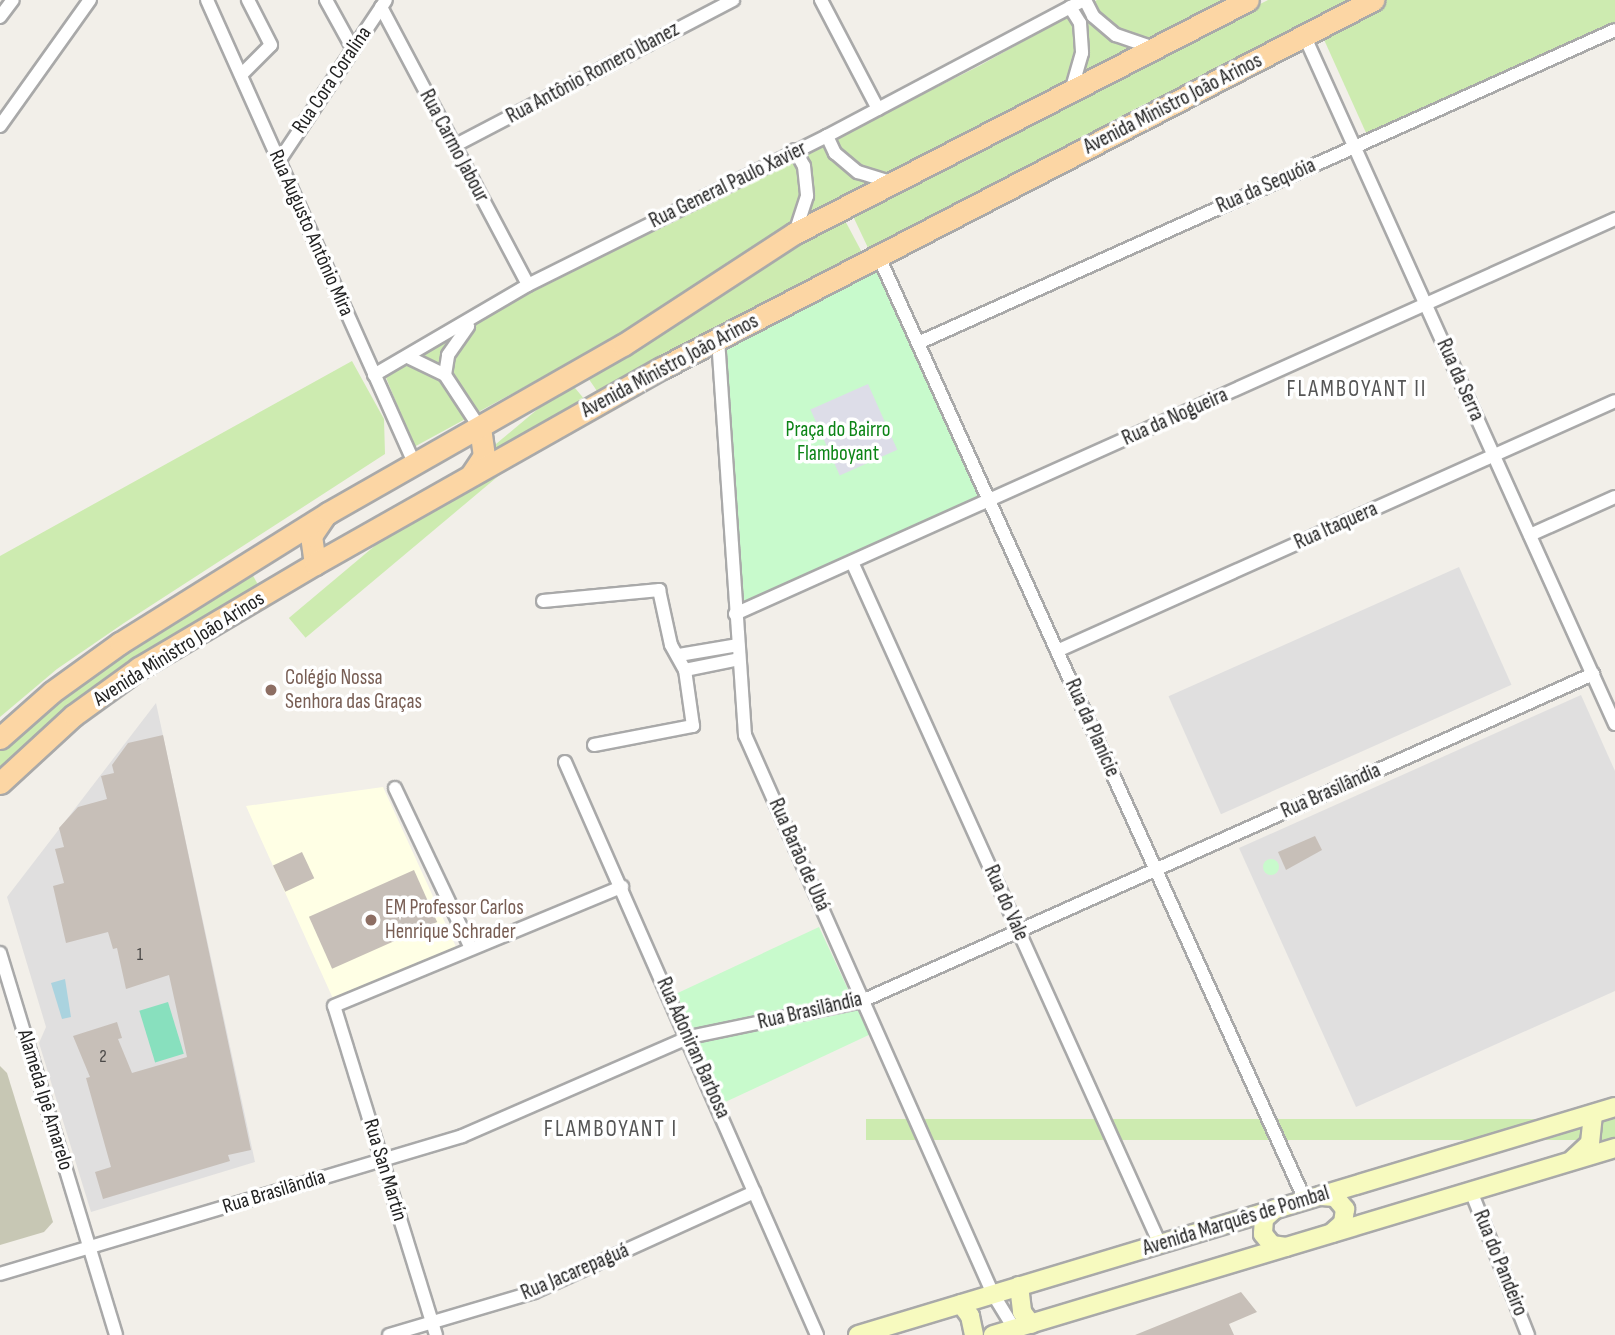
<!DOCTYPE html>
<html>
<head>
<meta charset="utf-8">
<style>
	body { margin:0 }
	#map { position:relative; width:1615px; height:1335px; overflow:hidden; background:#f2efe9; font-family:"Sofia Sans Condensed",sans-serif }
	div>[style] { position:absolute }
	.residential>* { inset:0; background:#e0dfdf; transform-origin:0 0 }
	.education>* { inset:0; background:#ffffe5 }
	.construction>* { inset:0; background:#c7c7b4 }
	.grass>* { inset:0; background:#cdebb0; transform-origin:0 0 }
	.park>* { inset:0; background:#c8facc; transform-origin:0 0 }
	.round { border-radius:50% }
	.pitch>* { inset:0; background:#88e0be; transform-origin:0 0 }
	.plaza>* { inset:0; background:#dddde8; transform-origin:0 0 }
	.water>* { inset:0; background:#aad3df }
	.building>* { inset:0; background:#c7bfb8; transform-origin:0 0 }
	.roads { filter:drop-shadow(2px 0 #a9a9a9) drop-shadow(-2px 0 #a9a9a9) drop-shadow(0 2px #a9a9a9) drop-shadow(0 -2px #a9a9a9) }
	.street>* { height:12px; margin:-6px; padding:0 6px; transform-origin:6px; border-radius:6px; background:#fff }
	.secondary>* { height:18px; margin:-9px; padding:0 9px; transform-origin:9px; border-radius:9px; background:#f7fabf }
	.primary>* { height:21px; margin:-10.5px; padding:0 10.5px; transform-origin:10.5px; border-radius:10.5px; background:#fcd6a4 }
	.dots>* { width:19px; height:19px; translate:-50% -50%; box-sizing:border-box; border:4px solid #fff; border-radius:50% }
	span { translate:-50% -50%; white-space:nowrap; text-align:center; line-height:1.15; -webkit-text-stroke:7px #fff; paint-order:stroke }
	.number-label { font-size:18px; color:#4b4948 }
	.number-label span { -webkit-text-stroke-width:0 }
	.street-label { font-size:21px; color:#222 }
	.park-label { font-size:21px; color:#0c8416 }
	.education-label { font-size:21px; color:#785e54 }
	.left { translate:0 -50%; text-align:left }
	.neighbourhood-label { font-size:23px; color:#555; letter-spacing:2px }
</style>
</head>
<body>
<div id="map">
	<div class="residential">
		<i style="left:1459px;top:567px;width:129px;height:318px;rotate:66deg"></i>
		<i style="clip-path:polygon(1581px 695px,1615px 771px,1615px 991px,1356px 1107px,1239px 848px)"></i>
		<i style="clip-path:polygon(156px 703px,255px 1162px,91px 1212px,39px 1043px,46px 1027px,7px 897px)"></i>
	</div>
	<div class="education">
		<i style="clip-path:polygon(383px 787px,457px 949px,335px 1003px,246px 806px)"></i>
	</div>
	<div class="construction">
		<i style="clip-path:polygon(0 1066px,7px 1073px,53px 1222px,44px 1232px,0 1245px)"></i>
	</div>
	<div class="grass">
		<i style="clip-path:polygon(1097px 0,1236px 0,414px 447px,385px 375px,537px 288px,979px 66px)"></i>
		<i style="clip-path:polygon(1268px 0,1354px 0,870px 252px,851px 212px)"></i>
		<i style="clip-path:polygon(1385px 0,1615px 0,1615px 24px,1367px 135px,1321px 33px)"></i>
		<i style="clip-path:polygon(841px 213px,866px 260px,599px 394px,584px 372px)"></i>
		<i style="clip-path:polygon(352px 361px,384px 419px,385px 454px,124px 623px,57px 669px,0 717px,0 556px)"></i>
		<i style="left:570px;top:382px;width:26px;height:367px;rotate:50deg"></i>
		<i style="clip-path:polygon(247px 565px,261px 590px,0 781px,0 740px)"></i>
		<i style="left:1615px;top:1119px;width:21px;height:749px;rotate:90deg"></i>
	</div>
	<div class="park">
		<i style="clip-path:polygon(879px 257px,989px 500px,735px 614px,718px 339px)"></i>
		<i class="round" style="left:1263px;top:859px;width:16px;height:16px"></i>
		<i style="left:819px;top:927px;width:119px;height:163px;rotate:65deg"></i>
	</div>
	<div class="pitch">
		<i style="left:168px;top:1002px;width:54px;height:30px;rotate:73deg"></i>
	</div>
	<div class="plaza">
		<i style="left:868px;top:384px;width:72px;height:63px;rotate:66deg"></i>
	</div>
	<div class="water">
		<i style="clip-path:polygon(65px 979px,71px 1017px,62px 1019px,51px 983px)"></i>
	</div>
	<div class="building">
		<i style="clip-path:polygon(163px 735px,251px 1150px,228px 1155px,230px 1161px,103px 1199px,95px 1172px,111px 1167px,86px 1078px,90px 1077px,73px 1036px,117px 1022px,122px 1038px,118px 1039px,132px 1073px,187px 1057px,169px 975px,126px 989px,117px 948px,113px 949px,108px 932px,66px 943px,53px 886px,64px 883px,55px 849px,64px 847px,59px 828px,78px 807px,107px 799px,101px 776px,114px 773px,112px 765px,128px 743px)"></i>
		<i style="clip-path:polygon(1315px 836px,1322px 850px,1286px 870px,1278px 852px)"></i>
		<i style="left:302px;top:852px;width:29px;height:32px;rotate:65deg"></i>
		<i style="left:414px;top:870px;width:57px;height:115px;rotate:66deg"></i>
		<i style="clip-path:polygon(1241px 1292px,1257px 1312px,1229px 1324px,1234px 1335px,1135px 1335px)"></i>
	</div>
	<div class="roads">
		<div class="street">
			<i style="left:207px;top:0;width:509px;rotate:65.9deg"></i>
			<i style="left:326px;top:0;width:56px;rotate:61.1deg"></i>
			<i style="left:821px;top:0;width:123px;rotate:62.4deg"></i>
			<i style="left:1085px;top:0;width:18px;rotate:63deg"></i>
			<i style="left:1093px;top:16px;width:30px;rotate:40deg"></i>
			<i style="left:1116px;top:35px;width:40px;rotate:18.9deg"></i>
			<i style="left:381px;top:7px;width:314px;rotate:62.1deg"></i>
			<i style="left:1070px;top:7px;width:19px;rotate:58deg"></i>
			<i style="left:1080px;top:23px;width:30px;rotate:86deg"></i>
			<i style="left:1082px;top:53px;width:40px;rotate:106deg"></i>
			<i style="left:0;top:17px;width:21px;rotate:-53deg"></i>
			<i style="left:1304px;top:35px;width:756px;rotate:65.71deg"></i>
			<i style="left:241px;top:75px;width:42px;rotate:-45deg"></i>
			<i style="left:271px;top:45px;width:51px;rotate:-117.1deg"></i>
			<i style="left:0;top:126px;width:155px;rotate:-54.5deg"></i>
			<i style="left:827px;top:136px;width:19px;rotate:65deg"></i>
			<i style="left:835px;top:153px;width:30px;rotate:40deg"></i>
			<i style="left:858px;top:172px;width:39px;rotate:17deg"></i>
			<i style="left:454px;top:146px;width:315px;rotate:-27.6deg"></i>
			<i style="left:795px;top:150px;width:18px;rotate:61deg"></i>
			<i style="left:804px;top:166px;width:30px;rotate:84deg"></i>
			<i style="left:807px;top:196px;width:39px;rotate:108deg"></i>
			<i style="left:279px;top:161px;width:193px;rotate:-56.4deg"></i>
			<i style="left:879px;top:257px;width:1035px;rotate:65.69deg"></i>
			<i style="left:718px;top:339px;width:397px;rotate:86.1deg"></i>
			<i style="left:745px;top:735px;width:612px;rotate:66.08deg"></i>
			<i style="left:993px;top:1294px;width:48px;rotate:58.6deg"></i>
			<i style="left:918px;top:343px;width:764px;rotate:-24.18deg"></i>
			<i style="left:408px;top:357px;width:41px;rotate:25.9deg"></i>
			<i style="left:445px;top:375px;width:64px;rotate:56.6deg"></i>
			<i style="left:374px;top:375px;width:178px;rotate:-30.3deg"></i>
			<i style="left:528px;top:285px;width:334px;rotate:-26.5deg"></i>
			<i style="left:827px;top:136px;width:291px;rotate:-27.9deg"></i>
			<i style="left:445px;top:375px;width:20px;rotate:-81deg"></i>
			<i style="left:448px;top:355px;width:35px;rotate:-55deg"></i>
			<i style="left:1530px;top:535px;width:93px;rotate:-24.1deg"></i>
			<i style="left:852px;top:562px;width:748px;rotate:65.7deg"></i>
			<i style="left:543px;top:601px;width:117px;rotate:-5.4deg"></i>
			<i style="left:659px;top:590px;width:56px;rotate:77.7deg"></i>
			<i style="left:671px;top:645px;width:29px;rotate:61deg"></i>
			<i style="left:735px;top:614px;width:965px;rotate:-24.17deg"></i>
			<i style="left:1057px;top:651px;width:611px;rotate:-24.13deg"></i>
			<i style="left:679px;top:655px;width:60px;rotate:-9.6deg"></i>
			<i style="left:594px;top:745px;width:101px;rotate:-10.9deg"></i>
			<i style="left:693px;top:726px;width:57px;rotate:-98.1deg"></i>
			<i style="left:685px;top:670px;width:55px;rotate:-11.5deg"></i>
			<i style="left:565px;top:762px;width:626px;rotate:66.26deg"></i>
			<i style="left:395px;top:788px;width:177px;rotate:64.6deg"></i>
			<i style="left:0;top:953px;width:399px;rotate:73.1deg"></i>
			<i style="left:1471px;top:1191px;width:155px;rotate:68.4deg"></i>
			<i style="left:0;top:1274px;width:482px;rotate:-16.6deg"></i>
			<i style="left:462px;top:1136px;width:249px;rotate:-23.5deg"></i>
			<i style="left:690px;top:1037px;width:176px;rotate:-11.8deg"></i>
			<i style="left:862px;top:1001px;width:801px;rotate:-24.1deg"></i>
			<i style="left:389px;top:1335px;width:151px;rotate:-16.5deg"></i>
			<i style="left:534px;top:1292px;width:242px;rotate:-24.4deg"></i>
			<i style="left:436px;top:1335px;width:344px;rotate:-107.2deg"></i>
			<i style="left:334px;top:1006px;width:312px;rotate:-22.5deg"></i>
		</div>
		<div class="secondary">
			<i style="left:1573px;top:1159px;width:23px;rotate:-43deg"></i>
			<i style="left:1590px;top:1143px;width:29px;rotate:-84deg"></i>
			<i style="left:1321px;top:1196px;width:14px;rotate:4deg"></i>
			<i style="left:1335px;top:1197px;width:16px;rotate:50deg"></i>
			<i style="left:1345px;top:1209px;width:14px;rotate:98deg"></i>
			<i style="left:1343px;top:1223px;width:15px;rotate:138deg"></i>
			<i style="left:1275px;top:1209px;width:15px;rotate:138deg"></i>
			<i style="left:1264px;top:1219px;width:15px;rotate:94deg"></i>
			<i style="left:1263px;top:1234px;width:14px;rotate:51deg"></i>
			<i style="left:1272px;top:1245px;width:14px;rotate:8deg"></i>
			<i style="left:1019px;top:1286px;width:26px;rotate:83deg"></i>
			<i style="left:1022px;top:1312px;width:15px;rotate:53deg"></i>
			<i style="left:961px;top:1304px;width:15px;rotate:53deg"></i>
			<i style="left:970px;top:1316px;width:19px;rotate:78deg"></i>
			<i style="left:858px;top:1335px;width:791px;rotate:-16.76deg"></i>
			<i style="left:993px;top:1335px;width:650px;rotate:-16.73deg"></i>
		</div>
		<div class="primary">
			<i style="left:471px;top:475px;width:23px;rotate:-56deg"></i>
			<i style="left:484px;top:456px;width:28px;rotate:-98deg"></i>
			<i style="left:315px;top:564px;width:28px;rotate:-98deg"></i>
			<i style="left:311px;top:536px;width:23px;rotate:-56deg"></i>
			<i style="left:0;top:738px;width:69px;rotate:-41.5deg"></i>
			<i style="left:52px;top:692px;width:84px;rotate:-35.8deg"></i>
			<i style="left:120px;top:643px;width:245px;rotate:-32deg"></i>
			<i style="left:328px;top:513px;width:339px;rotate:-29.7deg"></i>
			<i style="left:623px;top:345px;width:205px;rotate:-33.1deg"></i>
			<i style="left:795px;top:233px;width:509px;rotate:-27.22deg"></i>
			<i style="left:0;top:783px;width:100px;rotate:-42.6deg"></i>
			<i style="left:74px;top:715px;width:80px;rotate:-35.9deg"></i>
			<i style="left:139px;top:668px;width:204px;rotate:-30.6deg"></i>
			<i style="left:315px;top:564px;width:399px;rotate:-29.5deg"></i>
			<i style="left:662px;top:368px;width:801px;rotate:-27.37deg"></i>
		</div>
	</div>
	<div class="dots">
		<i style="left:271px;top:690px;background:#8d6e63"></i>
		<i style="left:371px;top:920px;background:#8d6e63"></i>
	</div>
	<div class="number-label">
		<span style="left:140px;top:955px">1</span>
		<span style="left:103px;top:1057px">2</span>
	</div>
	<div class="street-label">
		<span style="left:593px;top:73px;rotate:-28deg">Rua Antônio Romero Ibanez</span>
		<span style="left:332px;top:80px;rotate:-56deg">Rua Cora Coralina</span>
		<span style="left:1173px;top:104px;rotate:-27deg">Avenida Ministro João Arinos</span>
		<span style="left:454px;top:146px;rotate:62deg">Rua Carmo Jabour</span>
		<span style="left:728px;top:185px;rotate:-26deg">Rua General Paulo Xavier</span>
		<span style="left:1266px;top:186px;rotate:-24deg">Rua da Sequóia</span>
		<span style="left:311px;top:233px;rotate:66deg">Rua Augusto Antônio Mira</span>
		<span style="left:670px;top:366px;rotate:-28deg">Avenida Ministro João Arinos</span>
		<span style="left:1460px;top:380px;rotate:66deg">Rua da Serra</span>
		<span style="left:1175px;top:417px;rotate:-24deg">Rua da Nogueira</span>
		<span style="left:1336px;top:526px;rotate:-24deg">Rua Itaquera</span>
		<span style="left:179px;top:649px;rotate:-32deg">Avenida Ministro João Arinos</span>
		<span style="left:1092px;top:728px;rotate:66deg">Rua da Planície</span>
		<span style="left:1331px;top:791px;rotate:-24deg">Rua Brasilândia</span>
		<span style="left:799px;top:855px;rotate:66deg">Rua Barão de Ubá</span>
		<span style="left:1006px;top:903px;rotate:66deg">Rua do Vale</span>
		<span style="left:810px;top:1011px;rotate:-13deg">Rua Brasilândia</span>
		<span style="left:693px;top:1048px;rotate:66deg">Rua Adoniran Barbosa</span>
		<span style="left:45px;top:1100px;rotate:73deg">Alameda Ipê Amarelo</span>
		<span style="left:385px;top:1170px;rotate:73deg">Rua San Martín</span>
		<span style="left:274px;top:1192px;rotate:-17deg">Rua Brasilândia</span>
		<span style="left:1236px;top:1221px;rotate:-17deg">Avenida Marquês de Pombal</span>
		<span style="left:1500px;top:1263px;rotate:68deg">Rua do Pandeiro</span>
		<span style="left:575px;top:1272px;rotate:-23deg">Rua Jacarepaguá</span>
	</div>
	<div class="park-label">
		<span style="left:838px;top:442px">Praça do Bairro<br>Flamboyant</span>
	</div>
	<div class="education-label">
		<span class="left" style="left:285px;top:690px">Colégio Nossa<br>Senhora das Graças</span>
		<span class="left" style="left:385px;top:920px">EM Professor Carlos<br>Henrique Schrader</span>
	</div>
	<div class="neighbourhood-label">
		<span style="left:1357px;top:389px">FLAMBOYANT II</span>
		<span style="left:611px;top:1129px">FLAMBOYANT I</span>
	</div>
</div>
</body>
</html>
